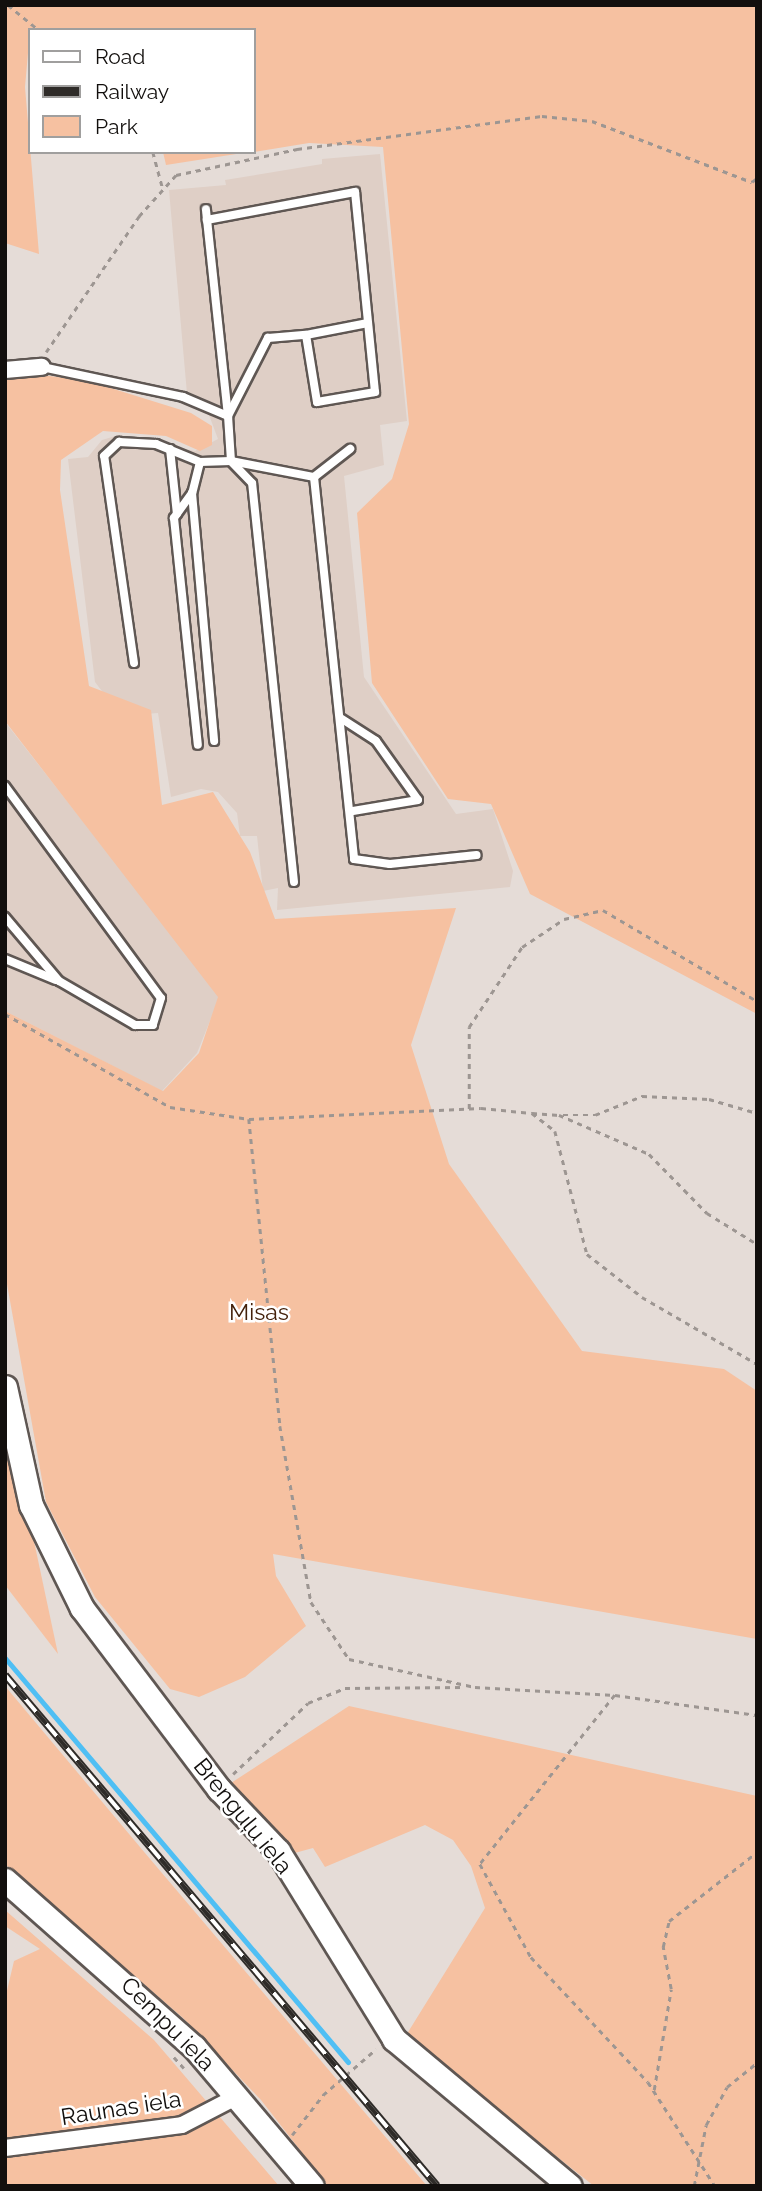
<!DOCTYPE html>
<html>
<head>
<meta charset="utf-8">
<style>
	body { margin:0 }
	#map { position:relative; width:762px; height:2191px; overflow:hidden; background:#e5dcd7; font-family:Raleway,sans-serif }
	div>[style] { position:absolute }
	.built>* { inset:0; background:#dfcfc6 }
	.green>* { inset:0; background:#f6c1a1 }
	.stream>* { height:5px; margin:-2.5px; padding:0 2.5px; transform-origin:2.5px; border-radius:2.5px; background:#4fbff4 }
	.path>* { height:2.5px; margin-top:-1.25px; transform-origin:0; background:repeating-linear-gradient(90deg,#9d9692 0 5px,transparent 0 10px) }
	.roads { filter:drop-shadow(2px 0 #5f5753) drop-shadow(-2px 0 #5f5753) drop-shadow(0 2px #5f5753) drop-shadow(0 -2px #5f5753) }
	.lane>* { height:8px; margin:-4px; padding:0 4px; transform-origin:4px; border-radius:4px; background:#fff }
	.street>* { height:16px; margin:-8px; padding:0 8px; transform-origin:8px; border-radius:8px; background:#fff }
	.secondary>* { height:23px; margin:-11.5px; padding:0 11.5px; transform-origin:11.5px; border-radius:11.5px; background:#fff }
	.rail>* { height:8px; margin-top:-4px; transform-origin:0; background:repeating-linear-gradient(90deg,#fff 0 16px,#2f2c29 0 32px); box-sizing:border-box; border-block:2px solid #2f2c29 }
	span { translate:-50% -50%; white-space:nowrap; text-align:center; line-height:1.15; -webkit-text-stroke:5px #fff; paint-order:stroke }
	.park-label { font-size:23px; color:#43210a }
	.street-label { font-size:23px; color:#120f0d }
	.frame { position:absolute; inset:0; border:7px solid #120f0d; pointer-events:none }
	.legend { position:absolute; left:28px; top:28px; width:228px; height:126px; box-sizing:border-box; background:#fff; border:2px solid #a09f9e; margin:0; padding:9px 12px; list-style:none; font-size:21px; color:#120f0d }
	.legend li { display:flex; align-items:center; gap:14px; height:35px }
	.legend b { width:35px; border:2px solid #a09f9e }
</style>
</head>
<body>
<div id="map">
	<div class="built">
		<i style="clip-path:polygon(380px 154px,407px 421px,380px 425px,384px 465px,344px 476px,364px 677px,456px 814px,493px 809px,513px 871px,510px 887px,277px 910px,278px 888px,263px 891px,257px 836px,240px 836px,237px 813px,218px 792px,201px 789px,171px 797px,158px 713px,121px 716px,95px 682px,68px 459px,88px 457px,102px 440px,119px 435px,195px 451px,218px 439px,209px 415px,188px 405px,169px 190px,226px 185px,225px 180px,322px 164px,322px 159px)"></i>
		<i style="clip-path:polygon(5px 722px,220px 996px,197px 1053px,162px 1091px,5px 1011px)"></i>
	</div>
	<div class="green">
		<i style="clip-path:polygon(5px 5px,757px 5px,757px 1014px,530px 894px,491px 804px,448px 799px,372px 683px,357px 513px,392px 479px,409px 424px,383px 147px,309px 143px,254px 152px,254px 30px,30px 30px,25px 87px,39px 254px,5px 243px)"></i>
		<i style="clip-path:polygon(163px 152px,249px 152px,166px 165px)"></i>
		<i style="clip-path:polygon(26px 373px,88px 381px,191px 413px,212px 426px,212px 445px,200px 451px,166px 436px,103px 431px,61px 460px,60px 490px,89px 686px,151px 710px,162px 805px,213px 792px,250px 852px,275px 919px,456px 908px,411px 1045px,449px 1164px,582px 1351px,724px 1369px,757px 1391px,757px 1639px,273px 1554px,276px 1576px,306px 1626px,245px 1677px,199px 1697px,170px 1689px,95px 1597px,46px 1502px,5px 1273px,5px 1011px,163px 1091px,199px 1053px,218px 997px,5px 721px,5px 378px)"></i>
		<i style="clip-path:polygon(5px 1405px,58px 1654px,5px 1585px)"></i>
		<i style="clip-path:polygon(5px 1686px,145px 1853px,427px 2186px,328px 2186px,261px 2100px,183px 2018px,5px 1864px)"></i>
		<i style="clip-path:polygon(349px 1706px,757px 1796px,757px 2186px,594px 2186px,405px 2037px,485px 1908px,471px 1866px,453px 1840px,425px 1825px,325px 1867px,313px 1848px,291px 1854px,231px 1783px)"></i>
		<i style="clip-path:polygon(5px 1910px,154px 2040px,279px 2186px,5px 2186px,5px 1999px,14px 1961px,40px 1949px,5px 1926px)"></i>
	</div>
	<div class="stream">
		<i style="left:5px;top:1658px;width:530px;rotate:49.67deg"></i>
	</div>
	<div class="path">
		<i style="left:8px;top:5px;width:40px;rotate:39deg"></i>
		<i style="left:153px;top:152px;width:39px;rotate:75deg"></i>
		<i style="left:46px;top:352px;width:165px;rotate:-55.6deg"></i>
		<i style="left:139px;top:216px;width:55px;rotate:-47.9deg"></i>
		<i style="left:176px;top:175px;width:124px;rotate:-12.1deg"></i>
		<i style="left:297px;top:149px;width:247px;rotate:-7.7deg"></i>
		<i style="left:542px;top:116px;width:50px;rotate:5.7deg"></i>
		<i style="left:592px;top:121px;width:171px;rotate:20.9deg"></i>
		<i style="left:752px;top:182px;width:6px;rotate:-39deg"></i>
		<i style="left:5px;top:1014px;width:189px;rotate:29.4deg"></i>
		<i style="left:170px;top:1107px;width:80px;rotate:8.6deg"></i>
		<i style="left:249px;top:1119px;width:232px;rotate:-2.7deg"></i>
		<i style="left:481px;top:1108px;width:51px;rotate:5.6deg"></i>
		<i style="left:532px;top:1113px;width:29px;rotate:38deg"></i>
		<i style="left:555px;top:1131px;width:127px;rotate:75.4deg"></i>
		<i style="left:587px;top:1254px;width:70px;rotate:38deg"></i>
		<i style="left:642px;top:1297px;width:133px;rotate:30.2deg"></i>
		<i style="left:469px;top:1109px;width:82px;rotate:-90deg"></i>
		<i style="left:469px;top:1027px;width:96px;rotate:-56.5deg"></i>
		<i style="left:522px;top:947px;width:50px;rotate:-33.7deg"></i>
		<i style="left:564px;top:919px;width:40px;rotate:-13deg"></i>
		<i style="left:603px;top:910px;width:179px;rotate:30.6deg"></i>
		<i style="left:532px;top:1113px;width:27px;rotate:4deg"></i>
		<i style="left:559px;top:1115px;width:98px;rotate:23.4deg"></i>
		<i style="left:649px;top:1154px;width:83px;rotate:45.5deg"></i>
		<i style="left:707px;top:1213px;width:59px;rotate:31.8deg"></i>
		<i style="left:563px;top:1115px;width:32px"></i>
		<i style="left:595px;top:1115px;width:51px;rotate:-22deg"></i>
		<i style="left:642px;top:1096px;width:67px;rotate:2.6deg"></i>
		<i style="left:709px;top:1099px;width:50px;rotate:16.3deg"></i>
		<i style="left:249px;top:1119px;width:309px;rotate:84.2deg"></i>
		<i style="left:280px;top:1426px;width:179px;rotate:80deg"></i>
		<i style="left:311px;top:1602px;width:69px;rotate:56.3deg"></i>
		<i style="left:349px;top:1659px;width:129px;rotate:12.5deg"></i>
		<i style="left:475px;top:1687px;width:140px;rotate:3.3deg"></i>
		<i style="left:615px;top:1695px;width:143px;rotate:8deg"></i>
		<i style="left:615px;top:1695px;width:216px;rotate:128.6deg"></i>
		<i style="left:480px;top:1864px;width:106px;rotate:61.3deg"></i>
		<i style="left:531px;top:1957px;width:171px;rotate:46.9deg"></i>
		<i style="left:648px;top:2082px;width:124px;rotate:57.2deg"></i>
		<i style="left:233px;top:1774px;width:103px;rotate:-43.4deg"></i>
		<i style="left:308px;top:1703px;width:40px;rotate:-22deg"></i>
		<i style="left:345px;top:1688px;width:120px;rotate:-0.5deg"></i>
		<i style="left:174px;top:2057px;width:15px;rotate:48deg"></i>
		<i style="left:654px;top:2090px;width:102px;rotate:-80.4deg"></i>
		<i style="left:671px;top:1989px;width:43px;rotate:-100.8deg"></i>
		<i style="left:663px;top:1947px;width:27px;rotate:-77deg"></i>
		<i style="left:669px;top:1921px;width:112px;rotate:-38.1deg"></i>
		<i style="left:292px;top:2135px;width:51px;rotate:-52.2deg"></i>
		<i style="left:323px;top:2095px;width:70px;rotate:-41deg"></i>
		<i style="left:694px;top:2186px;width:62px;rotate:-78.9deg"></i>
		<i style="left:706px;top:2125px;width:43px;rotate:-61.1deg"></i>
		<i style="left:727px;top:2087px;width:38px;rotate:-39deg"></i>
	</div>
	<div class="roads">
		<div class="lane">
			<i style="left:306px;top:335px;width:63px;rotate:-11deg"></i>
			<i style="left:42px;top:367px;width:144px;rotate:12deg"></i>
			<i style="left:183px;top:397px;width:49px;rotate:22.9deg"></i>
			<i style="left:228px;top:416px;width:208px;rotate:-96.1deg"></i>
			<i style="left:170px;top:449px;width:65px;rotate:83.9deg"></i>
			<i style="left:200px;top:462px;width:32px;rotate:104deg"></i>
			<i style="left:192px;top:493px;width:249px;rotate:84.9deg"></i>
			<i style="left:314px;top:477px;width:46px;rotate:-37.9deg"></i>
			<i style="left:192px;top:493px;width:31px;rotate:126deg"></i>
			<i style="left:174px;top:518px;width:228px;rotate:84deg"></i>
			<i style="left:134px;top:663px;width:209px;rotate:-98.2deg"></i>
			<i style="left:104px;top:456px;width:21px;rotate:-43deg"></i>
			<i style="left:119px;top:442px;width:37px;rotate:3deg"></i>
			<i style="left:156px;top:444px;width:48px;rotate:22.2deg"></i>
			<i style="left:200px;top:462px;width:31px;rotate:-2deg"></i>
			<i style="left:231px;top:461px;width:45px;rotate:-93.8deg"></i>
			<i style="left:228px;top:416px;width:88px;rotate:-62.9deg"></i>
			<i style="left:268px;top:338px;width:38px;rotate:-5deg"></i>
			<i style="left:306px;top:335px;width:68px;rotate:80.7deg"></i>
			<i style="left:317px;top:402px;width:59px;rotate:-9.8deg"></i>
			<i style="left:375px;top:392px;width:201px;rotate:-95.7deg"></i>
			<i style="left:355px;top:192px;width:151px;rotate:169.3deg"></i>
			<i style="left:342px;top:719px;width:40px;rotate:32.9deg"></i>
			<i style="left:376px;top:741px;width:72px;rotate:54.6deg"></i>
			<i style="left:418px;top:800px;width:66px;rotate:170.4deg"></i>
			<i style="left:5px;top:786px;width:263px;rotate:53.7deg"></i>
			<i style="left:161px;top:998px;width:28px;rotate:107deg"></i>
			<i style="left:153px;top:1025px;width:18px;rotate:180deg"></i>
			<i style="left:135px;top:1025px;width:88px;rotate:-149.9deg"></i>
			<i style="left:59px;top:981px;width:84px;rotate:-130.2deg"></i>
			<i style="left:294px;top:882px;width:401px;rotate:-96deg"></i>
			<i style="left:252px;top:483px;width:30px;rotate:-134deg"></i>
			<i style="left:231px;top:461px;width:85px;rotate:10.9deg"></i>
			<i style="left:314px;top:477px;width:384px;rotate:84deg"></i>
			<i style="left:354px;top:859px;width:36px;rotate:8deg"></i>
			<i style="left:390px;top:864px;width:87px;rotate:-5.9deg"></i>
			<i style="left:5px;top:959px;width:55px;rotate:22.4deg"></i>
		</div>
		<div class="street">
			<i style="left:5px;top:370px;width:37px;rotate:-5deg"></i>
			<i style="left:5px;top:2148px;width:178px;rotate:-7.4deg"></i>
			<i style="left:182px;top:2125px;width:63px;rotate:-27.4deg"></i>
		</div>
		<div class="secondary">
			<i style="left:5px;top:1387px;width:121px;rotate:77.6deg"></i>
			<i style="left:31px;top:1505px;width:115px;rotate:63.7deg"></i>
			<i style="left:82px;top:1608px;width:227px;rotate:52.9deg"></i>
			<i style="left:219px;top:1789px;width:86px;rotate:46.4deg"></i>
			<i style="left:278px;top:1851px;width:221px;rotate:58.3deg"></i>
			<i style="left:394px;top:2039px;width:229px;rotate:39.9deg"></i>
			<i style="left:5px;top:1880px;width:252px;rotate:41.5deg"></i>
			<i style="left:194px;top:2047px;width:182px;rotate:49.7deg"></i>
		</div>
	</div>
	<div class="rail">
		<i style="left:5px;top:1675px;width:669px;rotate:49.79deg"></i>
	</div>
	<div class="park-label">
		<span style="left:259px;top:1312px">Misas</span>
	</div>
	<div class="street-label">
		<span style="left:243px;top:1816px;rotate:51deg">Brenguļu iela</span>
		<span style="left:168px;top:2024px;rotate:45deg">Cempu iela</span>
		<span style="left:121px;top:2108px;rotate:-9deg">Raunas iela</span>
	</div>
	<div class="frame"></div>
	<ul class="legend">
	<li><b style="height:9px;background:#fff"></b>Road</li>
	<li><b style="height:9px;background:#2f2c29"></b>Railway</li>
	<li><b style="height:19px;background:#f6c1a1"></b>Park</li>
	</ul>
</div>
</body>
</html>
